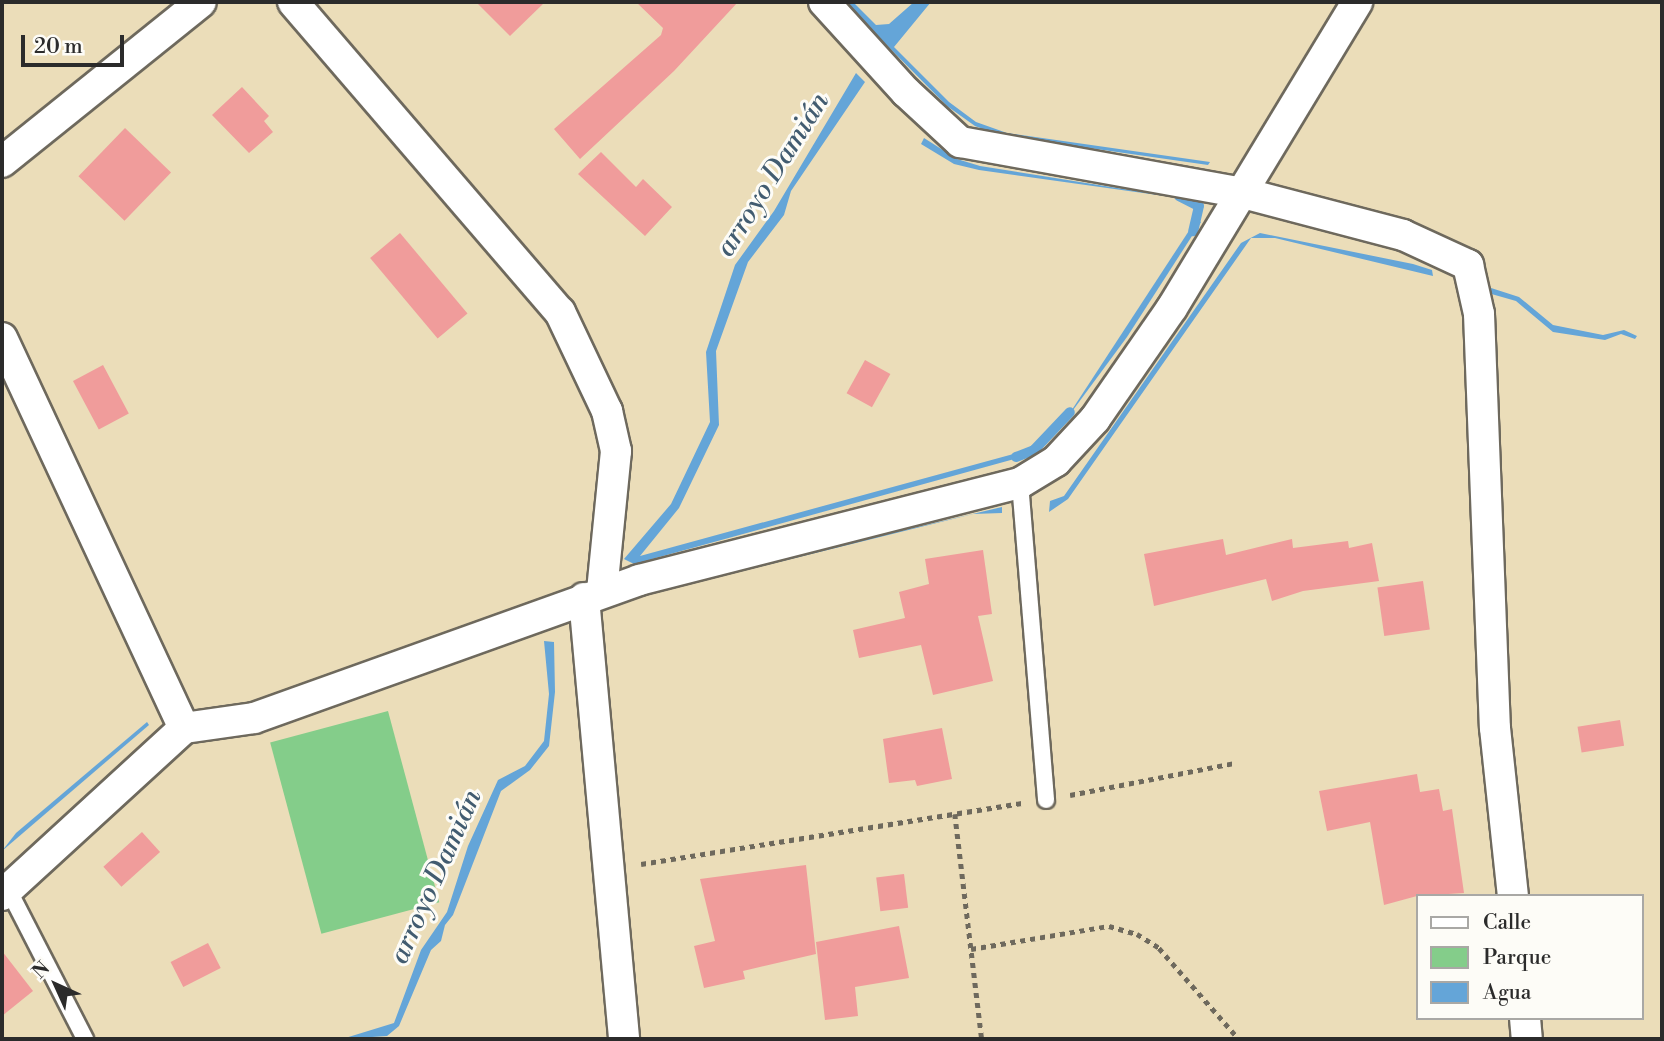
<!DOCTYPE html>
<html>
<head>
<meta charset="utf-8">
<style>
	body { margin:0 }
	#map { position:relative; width:1664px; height:1041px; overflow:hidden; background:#ebddb9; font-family:"Libre Bodoni",serif }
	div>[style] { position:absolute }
	.green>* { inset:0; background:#84cd8a; transform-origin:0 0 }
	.water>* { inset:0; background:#64a5d8 }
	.stream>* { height:10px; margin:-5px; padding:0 5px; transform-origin:5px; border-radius:5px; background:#64a5d8 }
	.building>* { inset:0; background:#f09c9b; transform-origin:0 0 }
	.path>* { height:4.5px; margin-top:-2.25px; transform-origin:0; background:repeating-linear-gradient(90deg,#6e695d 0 5px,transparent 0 10px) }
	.roads { filter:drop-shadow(2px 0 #6e695d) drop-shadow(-2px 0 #6e695d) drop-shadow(0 2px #6e695d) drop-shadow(0 -2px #6e695d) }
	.service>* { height:16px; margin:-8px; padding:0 8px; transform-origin:8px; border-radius:8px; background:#fff }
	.minor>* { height:30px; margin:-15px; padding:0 15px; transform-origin:15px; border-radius:15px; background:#fff }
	span { translate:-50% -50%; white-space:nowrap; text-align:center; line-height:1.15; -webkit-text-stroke:6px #fdfcf7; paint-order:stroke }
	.water-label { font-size:28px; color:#425c70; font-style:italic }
	.frame { position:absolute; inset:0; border:4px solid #2b2b2b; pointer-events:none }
	.legend { position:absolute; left:1416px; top:894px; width:228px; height:126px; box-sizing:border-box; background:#fdfcf7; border:2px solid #a9a8a5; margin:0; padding:9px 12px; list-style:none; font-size:21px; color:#2b2b2b }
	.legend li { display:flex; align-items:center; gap:14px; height:35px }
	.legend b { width:35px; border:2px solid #a9a8a5 }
	.north { position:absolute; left:21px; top:950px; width:70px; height:70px; -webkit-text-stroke:5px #fdfcf7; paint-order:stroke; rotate:315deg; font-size:19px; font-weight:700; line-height:28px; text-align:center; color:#2b2b2b }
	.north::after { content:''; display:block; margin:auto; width:24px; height:32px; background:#2b2b2b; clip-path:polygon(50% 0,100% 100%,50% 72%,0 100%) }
	.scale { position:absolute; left:21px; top:35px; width:103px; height:32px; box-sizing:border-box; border:4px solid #2b2b2b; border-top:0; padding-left:9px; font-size:21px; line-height:24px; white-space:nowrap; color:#2b2b2b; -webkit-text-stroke:5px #fdfcf7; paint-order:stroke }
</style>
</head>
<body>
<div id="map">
	<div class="green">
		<i style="left:388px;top:711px;width:198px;height:122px;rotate:75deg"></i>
	</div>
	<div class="water">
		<i style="clip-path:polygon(844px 2px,853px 2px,876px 25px,889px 24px,914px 2px,931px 2px,894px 47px,949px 102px,976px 122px,1007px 133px,1210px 162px,1208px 165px,999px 135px,975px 126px,947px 106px)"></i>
		<i style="clip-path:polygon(856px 73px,865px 82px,791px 191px,784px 215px,748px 262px,716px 351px,719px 425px,679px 508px,640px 556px,1028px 450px,1029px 455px,634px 564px,624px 559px,671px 504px,710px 422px,706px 352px,735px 265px,774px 211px)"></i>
		<i style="clip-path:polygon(924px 138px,957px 159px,980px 166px,1186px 199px,979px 170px,954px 164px,921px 144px)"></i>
		<i style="clip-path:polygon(1196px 220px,1201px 222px,1127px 337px,1062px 425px)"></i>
		<i style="clip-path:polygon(1260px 233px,1413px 264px,1432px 270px,1433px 276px,1275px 238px,1251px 238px,1068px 499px,1049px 512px,1050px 501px,1064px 496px,1241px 243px)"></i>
		<i style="clip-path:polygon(1488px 287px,1519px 297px,1553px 325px,1603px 335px,1624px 330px,1637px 336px,1635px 339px,1621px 334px,1605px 340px,1553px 332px,1516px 301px,1488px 293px)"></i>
		<i style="clip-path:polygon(1002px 507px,1002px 513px,973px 514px,621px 601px,608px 609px,609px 602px,621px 597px)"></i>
		<i style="clip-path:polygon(544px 641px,554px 642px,555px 692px,549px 746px,530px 770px,501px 791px,453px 915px,445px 925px,441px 941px,431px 950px,399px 1026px,387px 1036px,342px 1039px,394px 1023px,421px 950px,447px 912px,468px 846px,498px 780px,525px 766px,544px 741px,549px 694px)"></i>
		<i style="clip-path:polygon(147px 722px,149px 725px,2px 851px,16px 833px)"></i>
	</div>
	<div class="stream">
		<i style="left:1179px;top:196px;width:22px;rotate:27deg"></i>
		<i style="left:1199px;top:206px;width:26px;rotate:103deg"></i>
		<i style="left:1016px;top:457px;width:19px;rotate:-21deg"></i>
		<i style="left:1034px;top:450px;width:52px;rotate:-46.5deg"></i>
	</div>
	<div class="building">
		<i style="clip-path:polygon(476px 2px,545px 2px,510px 36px)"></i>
		<i style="clip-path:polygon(636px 2px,738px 2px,674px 71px,580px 159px,554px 129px,661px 35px,663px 28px)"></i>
		<i style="clip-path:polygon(242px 87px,269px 116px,264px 121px,273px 132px,249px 153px,212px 115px)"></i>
		<i style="left:125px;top:128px;width:64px;height:67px;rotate:44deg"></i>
		<i style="clip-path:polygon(601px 152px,636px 187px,643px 179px,672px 207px,645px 236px,578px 174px)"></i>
		<i style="left:400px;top:233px;width:105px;height:39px;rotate:50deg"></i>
		<i style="left:865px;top:360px;width:29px;height:38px;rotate:29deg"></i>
		<i style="left:103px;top:365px;width:55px;height:34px;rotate:62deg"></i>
		<i style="clip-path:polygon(1223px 539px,1226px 555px,1292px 539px,1293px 548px,1348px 541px,1349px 548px,1372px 543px,1379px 581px,1303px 591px,1272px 601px,1266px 579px,1154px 606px,1144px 554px)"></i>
		<i style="clip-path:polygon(983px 550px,992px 614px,978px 616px,993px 681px,933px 695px,921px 645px,859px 658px,853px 630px,905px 618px,899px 592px,929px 584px,925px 559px)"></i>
		<i style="left:1423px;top:581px;width:49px;height:46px;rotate:82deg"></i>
		<i style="left:1620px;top:720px;width:26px;height:43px;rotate:81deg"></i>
		<i style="clip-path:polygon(942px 728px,952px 779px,917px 786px,915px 780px,889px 783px,883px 739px)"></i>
		<i style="clip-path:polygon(1417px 774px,1420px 792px,1439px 789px,1443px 811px,1452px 809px,1464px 893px,1417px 896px,1384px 905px,1370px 822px,1327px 831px,1319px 791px)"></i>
		<i style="left:142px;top:832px;width:27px;height:52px;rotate:48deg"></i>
		<i style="clip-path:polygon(806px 865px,816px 954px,743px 971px,745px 979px,704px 988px,694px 946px,715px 941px,700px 879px)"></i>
		<i style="left:904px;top:874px;width:34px;height:28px;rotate:83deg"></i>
		<i style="clip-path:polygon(899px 926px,909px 978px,855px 987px,858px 1016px,825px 1020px,816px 942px)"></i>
		<i style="left:208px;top:943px;width:28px;height:42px;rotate:63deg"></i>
		<i style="clip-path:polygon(2px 951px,33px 991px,2px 1016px)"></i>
	</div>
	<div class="path">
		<i style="left:1070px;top:795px;width:167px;rotate:-11deg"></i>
		<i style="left:955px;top:814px;width:227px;rotate:83.2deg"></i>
		<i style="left:641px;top:864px;width:387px;rotate:-9.1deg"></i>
		<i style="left:971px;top:949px;width:140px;rotate:-9.5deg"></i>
		<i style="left:1109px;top:926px;width:29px;rotate:16deg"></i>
		<i style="left:1137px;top:934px;width:26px;rotate:32deg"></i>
		<i style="left:1159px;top:948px;width:121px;rotate:48.7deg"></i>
	</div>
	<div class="roads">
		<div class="service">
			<i style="left:1020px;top:483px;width:318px;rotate:85.3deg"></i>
			<i style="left:8px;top:889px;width:169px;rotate:62.8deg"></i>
		</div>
		<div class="minor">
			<i style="left:293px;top:2px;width:409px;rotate:49.3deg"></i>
			<i style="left:560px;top:312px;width:110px;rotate:64.6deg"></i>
			<i style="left:607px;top:411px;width:41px;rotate:77.3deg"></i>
			<i style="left:616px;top:451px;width:142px;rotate:95.7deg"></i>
			<i style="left:824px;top:2px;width:122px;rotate:47.7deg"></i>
			<i style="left:906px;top:92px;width:74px;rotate:42.8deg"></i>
			<i style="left:960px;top:142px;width:288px;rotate:10.2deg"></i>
			<i style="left:1243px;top:193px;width:165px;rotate:14.7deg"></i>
			<i style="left:1403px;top:235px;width:72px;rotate:24.8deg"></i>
			<i style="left:1468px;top:265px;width:50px;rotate:77.3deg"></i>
			<i style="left:1479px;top:314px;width:414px;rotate:87.8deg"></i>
			<i style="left:1495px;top:728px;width:169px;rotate:83.9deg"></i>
			<i style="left:2px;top:162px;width:255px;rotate:-38.8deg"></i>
			<i style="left:2px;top:338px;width:430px;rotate:65deg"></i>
			<i style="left:584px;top:598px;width:443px;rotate:84.8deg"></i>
			<i style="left:2px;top:895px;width:247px;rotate:-42.5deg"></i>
			<i style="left:184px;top:728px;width:71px;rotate:-8.1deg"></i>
			<i style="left:254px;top:718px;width:409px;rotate:-19.7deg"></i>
			<i style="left:639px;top:580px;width:393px;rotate:-14.3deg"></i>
			<i style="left:1020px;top:483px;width:42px;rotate:-31.4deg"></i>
			<i style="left:1056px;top:461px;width:57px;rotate:-47.1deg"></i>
			<i style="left:1095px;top:419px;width:135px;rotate:-55.3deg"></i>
			<i style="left:1172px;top:308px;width:358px;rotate:-58.8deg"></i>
			<i style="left:1525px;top:1018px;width:21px;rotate:85deg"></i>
		</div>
	</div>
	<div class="water-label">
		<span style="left:773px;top:175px;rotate:-58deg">arroyo Damián</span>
		<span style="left:436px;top:877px;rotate:-66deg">arroyo Damián</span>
	</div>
	<div class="frame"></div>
	<ul class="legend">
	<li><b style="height:9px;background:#fff"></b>Calle</li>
	<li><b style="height:19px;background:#84cd8a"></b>Parque</li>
	<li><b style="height:19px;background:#64a5d8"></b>Agua</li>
	</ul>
	<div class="north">N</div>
	<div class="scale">20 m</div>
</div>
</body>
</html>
